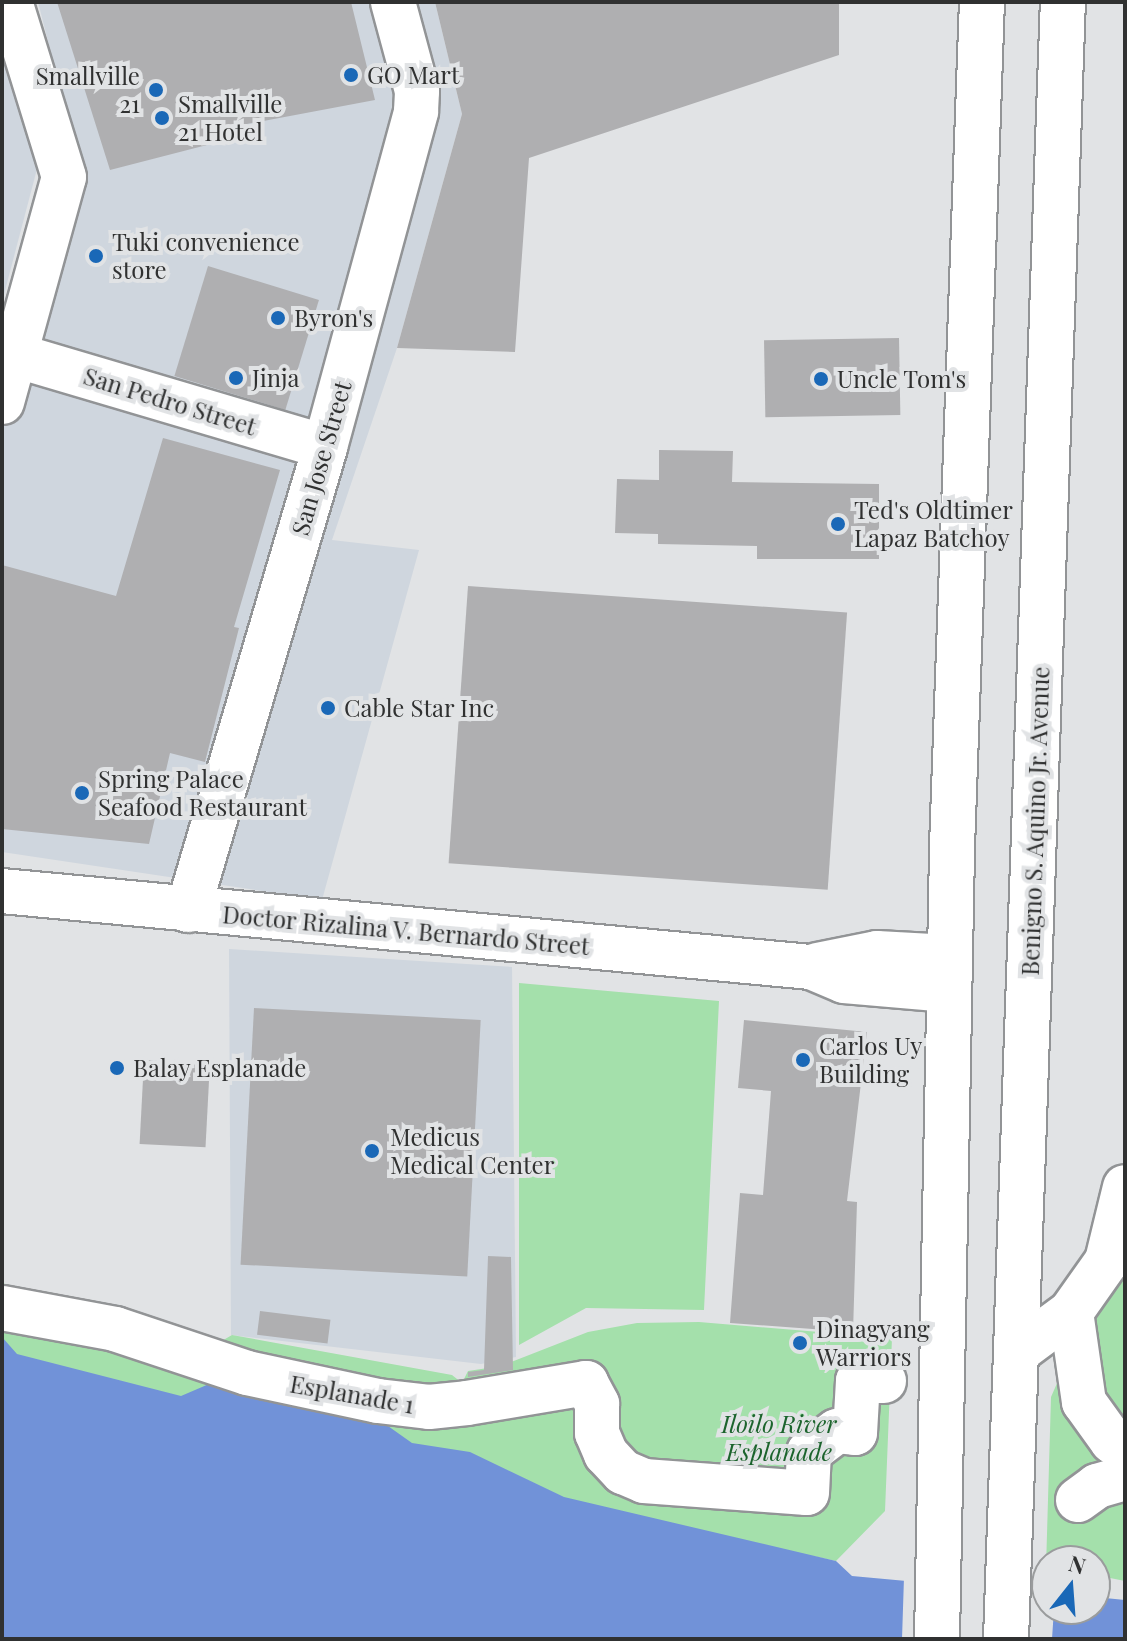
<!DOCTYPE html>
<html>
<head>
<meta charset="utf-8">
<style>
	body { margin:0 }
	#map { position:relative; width:1127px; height:1641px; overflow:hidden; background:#e1e3e5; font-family:"Playfair Display",serif }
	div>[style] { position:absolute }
	.built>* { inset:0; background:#cfd6de }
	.green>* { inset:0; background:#a4e0ab }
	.water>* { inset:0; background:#7192d8 }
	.pier>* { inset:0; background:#e1e3e5 }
	.building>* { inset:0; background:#afafb1; transform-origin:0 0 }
	.roads { filter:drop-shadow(2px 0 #929496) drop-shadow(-2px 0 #929496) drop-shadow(0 2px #929496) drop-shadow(0 -2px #929496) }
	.minor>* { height:44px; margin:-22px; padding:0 22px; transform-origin:22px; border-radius:22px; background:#fff }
	.major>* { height:44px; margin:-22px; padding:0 22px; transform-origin:22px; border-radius:22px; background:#fff }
	.highway>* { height:44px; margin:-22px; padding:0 22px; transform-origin:22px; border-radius:22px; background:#fff }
	.dots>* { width:22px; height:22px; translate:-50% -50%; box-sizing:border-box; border:4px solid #e1e3e5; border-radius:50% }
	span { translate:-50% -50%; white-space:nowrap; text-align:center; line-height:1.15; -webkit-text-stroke:8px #e1e3e5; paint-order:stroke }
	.poi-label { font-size:24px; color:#303131 }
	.left { translate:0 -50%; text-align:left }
	.right { translate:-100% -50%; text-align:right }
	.street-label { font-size:24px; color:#303131 }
	.park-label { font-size:24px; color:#1c642d; font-style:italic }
	.frame { position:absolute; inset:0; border:4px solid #303131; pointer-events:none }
	.north { position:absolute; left:1031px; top:1545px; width:80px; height:80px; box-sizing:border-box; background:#e1e3e5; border:2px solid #9a9c9d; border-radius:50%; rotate:17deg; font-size:22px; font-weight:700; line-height:32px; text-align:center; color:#303131 }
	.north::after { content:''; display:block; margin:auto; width:28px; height:36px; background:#1a68b7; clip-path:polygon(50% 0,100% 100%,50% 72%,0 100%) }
</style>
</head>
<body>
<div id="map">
	<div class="built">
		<i style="clip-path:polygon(38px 2px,435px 2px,462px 114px,397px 348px,332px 540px,419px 550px,322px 900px,2px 852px,2px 343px,64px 104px)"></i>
		<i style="clip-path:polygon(2px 21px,42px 150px,2px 302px)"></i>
		<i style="clip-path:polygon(229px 949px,512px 967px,516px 1357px,481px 1364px,231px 1335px)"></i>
	</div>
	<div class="green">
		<i style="clip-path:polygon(519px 983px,719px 1001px,704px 1310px,586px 1308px,519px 1345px)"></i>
		<i style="clip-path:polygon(1125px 1274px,1125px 1581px,1095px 1575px,1095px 1561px,1047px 1561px,1046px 1568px,1051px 1397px,1086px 1317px)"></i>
		<i style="clip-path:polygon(2px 1283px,220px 1342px,232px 1335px,452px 1375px,462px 1383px,468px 1371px,501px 1366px,588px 1332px,637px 1323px,699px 1322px,892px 1338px,885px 1511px,836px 1561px,813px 1556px,775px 1571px,2px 1374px)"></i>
	</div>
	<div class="water">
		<i style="clip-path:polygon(2px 1337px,17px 1354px,181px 1396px,216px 1381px,371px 1414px,412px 1443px,470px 1452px,564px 1497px,836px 1561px,852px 1576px,1047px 1594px,1047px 1609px,1095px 1609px,1095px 1597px,1125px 1600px,1125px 1639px,2px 1639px)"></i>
	</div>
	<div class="pier">
		<i style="clip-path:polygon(904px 1577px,1047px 1590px,1047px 1609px,1054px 1609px,1052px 1639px,902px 1639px)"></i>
	</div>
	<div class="building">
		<i style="clip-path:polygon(57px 2px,351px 2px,375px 100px,231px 127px,234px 138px,110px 170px)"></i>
		<i style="clip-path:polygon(435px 2px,839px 2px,839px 55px,529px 158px,515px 352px,397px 348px,462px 114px)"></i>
		<i style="left:208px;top:266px;width:116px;height:115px;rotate:17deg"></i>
		<i style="left:899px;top:338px;width:77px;height:135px;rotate:89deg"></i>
		<i style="clip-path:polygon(163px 438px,280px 470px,234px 627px,239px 628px,205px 762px,170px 753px,149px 844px,2px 829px,2px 565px,116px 596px)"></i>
		<i style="clip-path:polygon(659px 450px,733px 451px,732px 482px,879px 484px,879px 559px,757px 559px,757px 546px,658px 544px,658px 534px,615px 533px,617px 479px,659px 480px)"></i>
		<i style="left:468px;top:586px;width:380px;height:278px;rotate:4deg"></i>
		<i style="left:254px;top:1008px;width:227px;height:257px;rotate:3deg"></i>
		<i style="clip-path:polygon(744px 1020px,867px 1032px,847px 1201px,857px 1202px,853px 1332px,730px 1323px,740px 1193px,763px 1195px,771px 1091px,738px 1088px)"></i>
		<i style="left:144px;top:1060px;width:66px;height:84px;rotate:3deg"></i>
		<i style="clip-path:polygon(488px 1256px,511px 1257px,513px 1370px,468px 1377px,468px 1372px,484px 1370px)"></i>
		<i style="left:260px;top:1311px;width:71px;height:24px;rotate:7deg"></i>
	</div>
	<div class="roads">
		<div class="minor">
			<i style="left:15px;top:355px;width:323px;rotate:16.5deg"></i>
			<i style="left:2px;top:402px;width:233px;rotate:-74.6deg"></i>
			<i style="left:64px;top:177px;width:183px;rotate:-107.1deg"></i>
			<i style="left:2px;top:891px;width:813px;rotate:5.37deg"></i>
			<i style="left:811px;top:967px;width:36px;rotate:23deg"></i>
			<i style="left:844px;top:981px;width:105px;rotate:4.9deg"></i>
			<i style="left:188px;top:910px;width:483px;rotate:-73.5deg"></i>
			<i style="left:325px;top:447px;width:348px;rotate:-74.8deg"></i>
			<i style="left:416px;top:111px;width:20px;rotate:-87deg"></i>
			<i style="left:417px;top:91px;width:92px;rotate:-105.1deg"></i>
			<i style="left:817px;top:965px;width:61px;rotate:-11.3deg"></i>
			<i style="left:877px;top:953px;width:73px;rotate:3.1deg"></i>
			<i style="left:2px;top:1308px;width:115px;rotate:10.5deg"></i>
			<i style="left:115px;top:1329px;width:139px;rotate:18.4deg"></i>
			<i style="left:247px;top:1373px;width:134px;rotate:12.1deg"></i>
			<i style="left:378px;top:1401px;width:51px;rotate:6.7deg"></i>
			<i style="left:429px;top:1407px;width:38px;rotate:-6deg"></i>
			<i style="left:467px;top:1403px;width:121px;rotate:-9.5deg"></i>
			<i style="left:586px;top:1383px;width:24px;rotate:62deg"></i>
			<i style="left:597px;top:1404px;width:29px;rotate:90deg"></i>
			<i style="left:597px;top:1433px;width:23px;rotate:67deg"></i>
			<i style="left:606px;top:1454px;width:25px;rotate:47deg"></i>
			<i style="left:623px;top:1472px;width:23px;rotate:23deg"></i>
			<i style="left:644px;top:1481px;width:163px;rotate:4.2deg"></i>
			<i style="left:807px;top:1493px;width:41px;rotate:-87.2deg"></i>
			<i style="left:809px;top:1452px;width:35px;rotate:-37deg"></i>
			<i style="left:837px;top:1431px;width:18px;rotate:6deg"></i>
			<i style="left:855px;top:1433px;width:52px;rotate:-86.7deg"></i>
			<i style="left:858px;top:1381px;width:26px"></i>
			<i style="left:1071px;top:1312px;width:91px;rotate:81.8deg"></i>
			<i style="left:1084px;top:1402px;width:48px;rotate:54.3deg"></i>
			<i style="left:1112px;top:1441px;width:16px;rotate:35deg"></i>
			<i style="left:1078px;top:1500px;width:24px;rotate:-36deg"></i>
			<i style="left:1097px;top:1486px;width:29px;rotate:-16deg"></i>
		</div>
		<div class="major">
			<i style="left:1017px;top:1352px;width:67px;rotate:-36.5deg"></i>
			<i style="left:1071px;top:1312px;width:62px;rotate:-54.8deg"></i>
			<i style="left:1107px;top:1261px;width:76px;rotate:-76.3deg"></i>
		</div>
		<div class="highway">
			<i style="left:937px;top:1639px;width:792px;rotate:-88.91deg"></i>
			<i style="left:952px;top:847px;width:846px;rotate:-87.97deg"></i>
			<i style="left:1006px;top:1639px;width:1638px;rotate:-88.01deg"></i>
		</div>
	</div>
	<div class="dots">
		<i style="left:351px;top:75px;background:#1a68b7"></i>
		<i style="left:156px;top:90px;background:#1a68b7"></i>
		<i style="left:162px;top:118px;background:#1a68b7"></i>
		<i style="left:96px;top:256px;background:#1a68b7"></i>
		<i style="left:278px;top:318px;background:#1a68b7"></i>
		<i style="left:236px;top:378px;background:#1a68b7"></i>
		<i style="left:821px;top:379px;background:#1a68b7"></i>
		<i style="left:838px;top:524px;background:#1a68b7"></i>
		<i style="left:328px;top:708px;background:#1a68b7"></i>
		<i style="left:82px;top:793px;background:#1a68b7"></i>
		<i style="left:803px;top:1060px;background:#1a68b7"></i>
		<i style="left:117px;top:1068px;background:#1a68b7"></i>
		<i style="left:372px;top:1151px;background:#1a68b7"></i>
		<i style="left:800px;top:1343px;background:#1a68b7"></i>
	</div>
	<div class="poi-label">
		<span class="left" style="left:367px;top:75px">GO Mart</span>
		<span class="right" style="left:140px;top:90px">Smallville<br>21</span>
		<span class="left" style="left:178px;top:118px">Smallville<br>21 Hotel</span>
		<span class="left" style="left:112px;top:256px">Tuki convenience<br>store</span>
		<span class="left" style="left:294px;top:318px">Byron's</span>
		<span class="left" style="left:252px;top:378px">Jinja</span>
		<span class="left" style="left:837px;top:379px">Uncle Tom's</span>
		<span class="left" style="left:854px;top:524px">Ted's Oldtimer<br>Lapaz Batchoy</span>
		<span class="left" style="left:344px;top:708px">Cable Star Inc</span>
		<span class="left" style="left:98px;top:793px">Spring Palace<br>Seafood Restaurant</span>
		<span class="left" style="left:819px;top:1060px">Carlos Uy<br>Building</span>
		<span class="left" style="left:133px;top:1068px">Balay Esplanade</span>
		<span class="left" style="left:390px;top:1151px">Medicus<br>Medical Center</span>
		<span class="left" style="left:816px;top:1343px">Dinagyang<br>Warriors</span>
	</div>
	<div class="street-label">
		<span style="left:170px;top:401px;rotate:17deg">San Pedro Street</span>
		<span style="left:321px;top:458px;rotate:-74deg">San Jose Street</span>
		<span style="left:1035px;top:821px;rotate:-88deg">Benigno S. Aquino Jr. Avenue</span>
		<span style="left:406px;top:930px;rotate:5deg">Doctor Rizalina V. Bernardo Street</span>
		<span style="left:352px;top:1394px;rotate:10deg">Esplanade 1</span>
	</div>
	<div class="park-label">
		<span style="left:779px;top:1438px">Iloilo River<br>Esplanade</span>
	</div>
	<div class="frame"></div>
	<div class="north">N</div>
</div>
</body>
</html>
